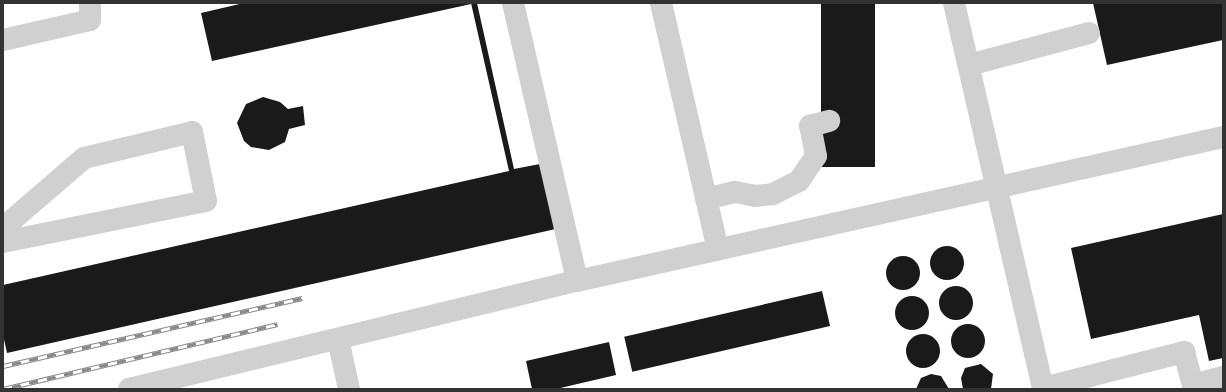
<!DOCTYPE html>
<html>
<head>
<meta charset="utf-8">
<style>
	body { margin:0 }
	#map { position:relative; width:1226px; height:392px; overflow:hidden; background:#fff; font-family:Rubik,sans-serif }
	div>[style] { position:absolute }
	.building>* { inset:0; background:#1a1a1a; transform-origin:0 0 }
	.round { border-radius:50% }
	.minor>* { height:22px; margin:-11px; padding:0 11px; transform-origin:11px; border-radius:11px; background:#d0d0d0 }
	.rail>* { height:4.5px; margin-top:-2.25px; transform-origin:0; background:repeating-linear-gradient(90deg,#fff 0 9px,#888 0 18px); box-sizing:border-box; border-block:1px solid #888 }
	span { translate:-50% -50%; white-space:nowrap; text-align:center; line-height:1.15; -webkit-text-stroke:4px #fff; paint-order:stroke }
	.frame { position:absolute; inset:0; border:4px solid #333; pointer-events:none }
</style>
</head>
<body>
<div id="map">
	<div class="building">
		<i style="clip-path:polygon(244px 3px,470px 3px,471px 4px,212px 61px,201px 13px)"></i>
		<i style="clip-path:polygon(471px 3px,477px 3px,514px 169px,545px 163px,560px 228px,7px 353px,3px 335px,3px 285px,509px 171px)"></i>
		<i style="left:821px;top:3px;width:54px;height:164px"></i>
		<i style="clip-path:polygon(1093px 3px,1223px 3px,1223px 40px,1107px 65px)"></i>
		<i style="clip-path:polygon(263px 97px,280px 102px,288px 109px,303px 106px,305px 125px,289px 129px,285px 142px,269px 150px,251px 147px,244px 141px,237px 123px,246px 104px)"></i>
		<i style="clip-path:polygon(1223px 214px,1223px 358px,1209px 361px,1199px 315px,1091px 339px,1071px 248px)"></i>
		<i class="round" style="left:930px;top:246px;width:34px;height:34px"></i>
		<i class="round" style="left:886px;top:256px;width:34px;height:34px"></i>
		<i class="round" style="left:939px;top:286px;width:34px;height:34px"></i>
		<i style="left:822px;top:291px;width:36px;height:203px;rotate:77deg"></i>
		<i class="round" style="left:895px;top:296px;width:34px;height:34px"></i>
		<i class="round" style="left:951px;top:324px;width:34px;height:34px"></i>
		<i class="round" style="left:906px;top:334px;width:34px;height:34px"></i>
		<i style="clip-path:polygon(609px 342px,616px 375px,556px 389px,532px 389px,526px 361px)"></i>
		<i style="clip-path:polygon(981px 364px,993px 374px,991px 389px,963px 389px,961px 378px,965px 368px)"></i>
		<i style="clip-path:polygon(931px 374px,941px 376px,949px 389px,916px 389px,921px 378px)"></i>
	</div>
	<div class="minor">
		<i style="left:513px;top:3px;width:285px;rotate:77deg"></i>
		<i style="left:661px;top:3px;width:253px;rotate:77deg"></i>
		<i style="left:954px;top:3px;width:396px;rotate:77deg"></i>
		<i style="left:3px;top:40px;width:89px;rotate:-12.9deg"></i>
		<i style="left:90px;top:20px;width:17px;rotate:-90deg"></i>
		<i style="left:969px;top:65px;width:124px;rotate:-14.9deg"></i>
		<i style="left:706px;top:199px;width:30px;rotate:-14deg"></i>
		<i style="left:735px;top:192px;width:20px;rotate:11deg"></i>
		<i style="left:755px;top:196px;width:18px;rotate:-6deg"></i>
		<i style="left:773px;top:194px;width:29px;rotate:-27deg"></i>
		<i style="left:799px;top:181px;width:30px;rotate:-56deg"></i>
		<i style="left:816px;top:156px;width:31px;rotate:-101deg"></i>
		<i style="left:810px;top:126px;width:20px;rotate:-15deg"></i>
		<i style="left:3px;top:228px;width:107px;rotate:-40.8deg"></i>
		<i style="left:84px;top:158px;width:111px;rotate:-13.5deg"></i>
		<i style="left:192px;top:132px;width:70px;rotate:78.5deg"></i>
		<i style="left:206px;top:201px;width:207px;rotate:168.6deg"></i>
		<i style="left:338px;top:339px;width:51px;rotate:77.6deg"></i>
		<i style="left:1043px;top:388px;width:146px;rotate:-14.3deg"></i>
		<i style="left:1184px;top:352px;width:34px;rotate:75deg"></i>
		<i style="left:1193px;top:385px;width:31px;rotate:-15deg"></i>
		<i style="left:129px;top:389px;width:461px;rotate:-13.6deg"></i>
		<i style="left:577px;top:281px;width:662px;rotate:-12.57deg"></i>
	</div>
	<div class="rail">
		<i style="left:3px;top:366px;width:307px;rotate:-12.8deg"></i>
		<i style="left:3px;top:389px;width:282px;rotate:-13.3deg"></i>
	</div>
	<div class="frame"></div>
</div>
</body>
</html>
